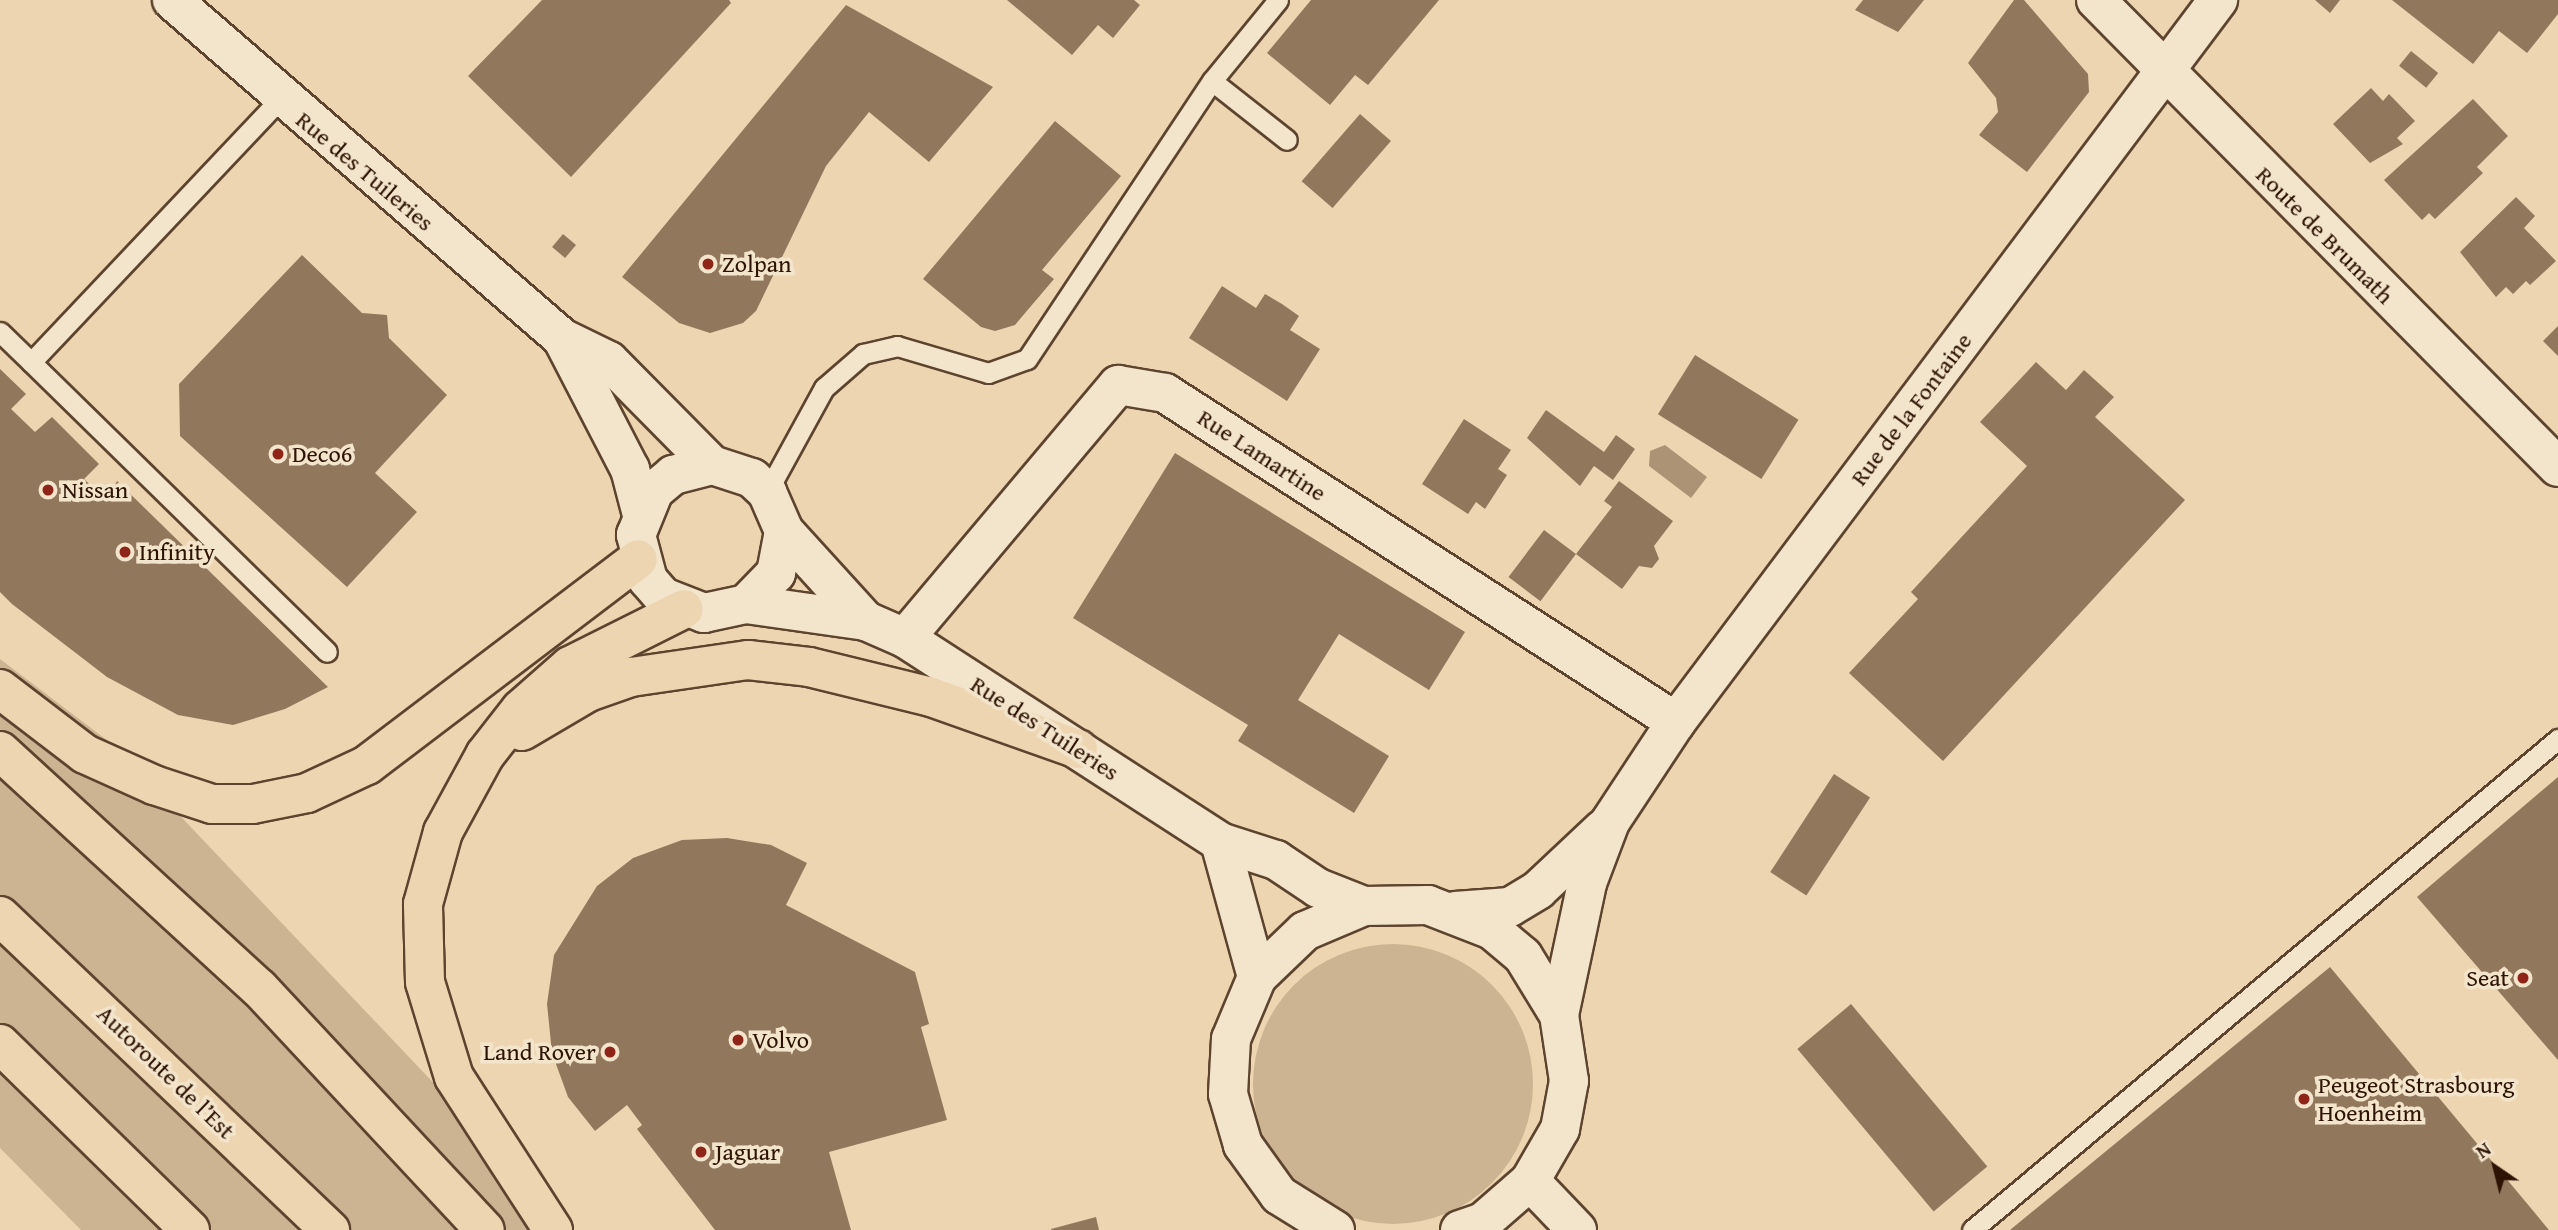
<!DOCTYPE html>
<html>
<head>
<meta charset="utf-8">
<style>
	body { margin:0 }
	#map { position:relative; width:2558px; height:1230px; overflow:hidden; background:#edd5b1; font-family:"Gentium Book Plus",serif }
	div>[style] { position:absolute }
	.green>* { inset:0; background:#ccb493 }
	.round { border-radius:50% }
	.water>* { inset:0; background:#ac9376 }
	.building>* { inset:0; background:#91785d; transform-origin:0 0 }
	.roads { filter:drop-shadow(2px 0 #5d442e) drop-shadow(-2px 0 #5d442e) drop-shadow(0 2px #5d442e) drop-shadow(0 -2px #5d442e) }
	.service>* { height:19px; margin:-9.5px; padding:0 9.5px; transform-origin:9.5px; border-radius:9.5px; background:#f3e4cc }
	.minor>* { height:38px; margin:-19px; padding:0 19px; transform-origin:19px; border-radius:19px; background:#f3e4cc }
	.tertiary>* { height:38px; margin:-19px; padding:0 19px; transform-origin:19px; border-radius:19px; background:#f3e4cc }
	.secondary>* { height:38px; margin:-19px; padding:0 19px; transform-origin:19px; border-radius:19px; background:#f3e4cc }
	.trunk>* { height:38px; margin:-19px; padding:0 19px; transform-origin:19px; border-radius:19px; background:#edd5b1 }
	.dots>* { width:19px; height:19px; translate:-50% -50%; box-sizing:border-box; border:4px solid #f3e4cc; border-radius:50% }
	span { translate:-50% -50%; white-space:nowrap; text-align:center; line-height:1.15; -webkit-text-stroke:7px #f3e4cc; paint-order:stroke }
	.street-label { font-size:24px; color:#2d1303 }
	.poi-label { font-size:24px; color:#2d1303 }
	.left { translate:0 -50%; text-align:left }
	.right { translate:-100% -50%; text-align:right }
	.north { position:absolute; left:2460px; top:1132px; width:70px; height:70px; -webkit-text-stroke:5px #f3e4cc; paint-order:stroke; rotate:325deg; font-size:19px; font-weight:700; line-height:28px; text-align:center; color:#2d1303 }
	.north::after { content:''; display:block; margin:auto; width:24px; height:32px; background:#2d1303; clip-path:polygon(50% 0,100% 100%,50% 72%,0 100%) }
</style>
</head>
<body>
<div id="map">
	<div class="green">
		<i style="clip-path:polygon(0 659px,112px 744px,573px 1230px,81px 1230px,0 1148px)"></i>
		<i class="round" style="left:1253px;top:944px;width:280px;height:280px"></i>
	</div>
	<div class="water">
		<i style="clip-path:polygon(1665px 445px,1707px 477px,1691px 498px,1649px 466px,1650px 451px)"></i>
	</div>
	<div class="building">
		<i style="clip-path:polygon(542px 0,729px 0,731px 3px,571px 177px,468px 76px)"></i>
		<i style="clip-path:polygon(1007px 0,1134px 0,1140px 5px,1113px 38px,1098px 25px,1072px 55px)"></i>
		<i style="clip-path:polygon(1311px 0,1439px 0,1368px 85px,1355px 75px,1330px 105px,1267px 53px)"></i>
		<i style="clip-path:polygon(1863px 0,1924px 0,1898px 32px,1855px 10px)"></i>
		<i style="clip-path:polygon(2014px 0,2024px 0,2088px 74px,2089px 92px,2027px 172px,1979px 135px,1998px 112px,1996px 98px,1968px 63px)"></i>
		<i style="clip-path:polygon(2315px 0,2340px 0,2330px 13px)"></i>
		<i style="clip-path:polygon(2392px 0,2558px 0,2558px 14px,2527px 53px,2499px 31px,2473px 64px)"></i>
		<i style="clip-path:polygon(846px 5px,993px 87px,929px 162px,869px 112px,826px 166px,756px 311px,743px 323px,710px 333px,679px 323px,622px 277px)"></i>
		<i style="left:2411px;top:51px;width:35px;height:19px;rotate:39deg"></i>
		<i style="clip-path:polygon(2371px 88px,2383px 101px,2389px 94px,2415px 121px,2397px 138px,2403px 144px,2370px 163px,2333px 124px)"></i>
		<i style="clip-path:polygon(2473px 99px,2508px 136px,2477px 167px,2483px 173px,2435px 219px,2429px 213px,2422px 220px,2384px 180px)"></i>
		<i style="left:1360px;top:114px;width:41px;height:89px;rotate:41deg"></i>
		<i style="clip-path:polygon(1055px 121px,1121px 176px,1042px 270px,1054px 279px,1015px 325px,995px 331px,981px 327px,923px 279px)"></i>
		<i style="clip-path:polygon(2516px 197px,2535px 216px,2524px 228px,2556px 261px,2530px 285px,2526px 281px,2513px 294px,2506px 287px,2496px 297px,2460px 252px)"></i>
		<i style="left:563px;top:234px;width:17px;height:17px;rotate:40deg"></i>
		<i style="clip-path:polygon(302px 255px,362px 313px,387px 315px,389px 338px,447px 395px,375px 473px,417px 512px,347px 587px,180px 436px,179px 384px)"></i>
		<i style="clip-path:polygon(1222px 286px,1256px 308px,1265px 294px,1282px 304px,1299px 316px,1290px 330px,1320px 349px,1287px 401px,1189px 338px)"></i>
		<i style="clip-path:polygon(2558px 326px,2558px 356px,2543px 341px)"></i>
		<i style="left:1695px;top:355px;width:122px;height:70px;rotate:32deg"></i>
		<i style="clip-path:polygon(2036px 362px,2066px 390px,2084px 370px,2114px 397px,2095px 417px,2185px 500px,1943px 761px,1849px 673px,1918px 599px,1911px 592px,2027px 466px,1980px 422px)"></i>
		<i style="clip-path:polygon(0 369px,26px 394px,11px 409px,35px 432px,52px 417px,99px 464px,84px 479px,107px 501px,117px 481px,328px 687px,285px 709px,233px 725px,178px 715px,107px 677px,12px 604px,0 592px)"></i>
		<i style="clip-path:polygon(1546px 410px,1604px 452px,1616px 435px,1635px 449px,1613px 480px,1594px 466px,1580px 486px,1527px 438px)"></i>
		<i style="clip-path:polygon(1464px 419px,1511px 450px,1498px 469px,1507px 475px,1485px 509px,1476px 502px,1468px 514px,1422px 484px)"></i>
		<i style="clip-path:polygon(1175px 453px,1465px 632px,1429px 690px,1339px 634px,1298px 700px,1389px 756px,1354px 813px,1238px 741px,1248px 725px,1073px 618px)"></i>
		<i style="clip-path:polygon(1619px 481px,1673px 521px,1654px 546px,1659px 559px,1652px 568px,1639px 566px,1622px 589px,1576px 554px,1612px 507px,1604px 501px)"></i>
		<i style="left:1544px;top:530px;width:40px;height:59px;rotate:37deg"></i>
		<i style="left:1834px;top:774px;width:43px;height:117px;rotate:33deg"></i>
		<i style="clip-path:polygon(2558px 777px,2558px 1060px,2417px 897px)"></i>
		<i style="clip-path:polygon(727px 838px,771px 845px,807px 863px,786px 905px,915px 972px,929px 1024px,921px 1027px,947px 1120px,829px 1152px,851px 1230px,715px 1230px,637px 1129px,642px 1125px,627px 1105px,595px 1131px,568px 1097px,552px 1053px,547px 1004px,554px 955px,597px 886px,633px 858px,682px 840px)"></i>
		<i style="clip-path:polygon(2330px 967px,2549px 1230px,2010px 1230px)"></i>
		<i style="left:1851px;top:1004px;width:212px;height:70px;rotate:50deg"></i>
		<i style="clip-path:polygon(1096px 1217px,1099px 1230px,1051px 1230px,1051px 1229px)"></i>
	</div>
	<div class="roads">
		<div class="service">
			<i style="left:1278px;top:0;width:104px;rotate:129.2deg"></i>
			<i style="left:1212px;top:81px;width:95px;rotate:38.2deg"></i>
			<i style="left:280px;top:99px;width:362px;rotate:133.4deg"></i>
			<i style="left:31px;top:362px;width:414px;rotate:44.4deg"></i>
			<i style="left:0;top:332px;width:43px;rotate:44.1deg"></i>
			<i style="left:767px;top:492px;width:119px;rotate:-61.3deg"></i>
			<i style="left:824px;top:388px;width:52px;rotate:-41.1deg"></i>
			<i style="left:863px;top:354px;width:35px;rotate:-13deg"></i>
			<i style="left:897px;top:346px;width:95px;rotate:16.5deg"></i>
			<i style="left:988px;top:373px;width:41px;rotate:-19.7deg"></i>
			<i style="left:1027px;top:359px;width:334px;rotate:-56.4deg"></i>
			<i style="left:1972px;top:1230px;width:765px;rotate:-39.96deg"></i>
		</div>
		<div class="minor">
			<i style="left:905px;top:638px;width:331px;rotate:-49.9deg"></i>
			<i style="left:1118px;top:385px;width:48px;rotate:9.7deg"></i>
			<i style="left:1165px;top:393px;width:608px;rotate:32.77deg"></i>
		</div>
		<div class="tertiary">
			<i style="left:172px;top:0;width:516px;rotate:40.91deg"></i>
			<i style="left:562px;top:338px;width:52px;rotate:26.1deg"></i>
			<i style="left:609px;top:361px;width:146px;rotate:45.3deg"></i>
			<i style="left:712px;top:465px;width:42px;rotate:18deg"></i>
			<i style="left:752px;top:478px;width:21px;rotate:43deg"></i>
			<i style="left:767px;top:492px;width:43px;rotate:66.4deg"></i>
			<i style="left:784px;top:531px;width:43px;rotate:100.8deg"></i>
			<i style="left:776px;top:573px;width:43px;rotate:134.1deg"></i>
			<i style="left:746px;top:604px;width:43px;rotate:167.9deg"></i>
			<i style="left:704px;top:613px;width:44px;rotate:-158.7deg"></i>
			<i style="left:663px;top:597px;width:23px;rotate:-131deg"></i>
			<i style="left:648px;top:580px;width:47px;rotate:-104.9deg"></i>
			<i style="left:636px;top:535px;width:48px;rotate:-67.8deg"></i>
			<i style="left:654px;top:491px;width:25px;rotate:-40deg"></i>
			<i style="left:673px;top:475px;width:40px;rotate:-14.4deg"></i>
			<i style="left:562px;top:338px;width:148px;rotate:62.6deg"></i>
			<i style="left:630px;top:469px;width:43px;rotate:75.3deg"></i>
			<i style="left:784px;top:531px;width:122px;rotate:47.7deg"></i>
			<i style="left:746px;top:604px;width:121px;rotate:8.1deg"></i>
			<i style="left:866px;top:621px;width:43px;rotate:23.6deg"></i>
			<i style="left:905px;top:638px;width:375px;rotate:32.9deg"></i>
			<i style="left:1220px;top:842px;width:59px;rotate:17.8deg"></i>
			<i style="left:1276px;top:860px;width:50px;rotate:33.7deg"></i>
			<i style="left:1318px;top:888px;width:49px;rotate:21.4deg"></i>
			<i style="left:1220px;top:842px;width:140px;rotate:74.7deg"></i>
			<i style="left:1455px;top:911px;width:55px;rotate:-4.2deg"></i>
			<i style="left:1510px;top:907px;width:33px;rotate:-31deg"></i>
			<i style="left:1538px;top:890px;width:89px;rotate:-43.2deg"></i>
			<i style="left:1530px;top:1181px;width:68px;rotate:46.2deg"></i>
			<i style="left:1335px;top:1230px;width:66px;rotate:-148deg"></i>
			<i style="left:1279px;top:1195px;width:62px;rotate:-125.8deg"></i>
			<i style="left:1243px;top:1145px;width:53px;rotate:-106.4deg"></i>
			<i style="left:1228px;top:1094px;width:55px;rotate:-86.9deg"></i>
			<i style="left:1231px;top:1039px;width:67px;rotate:-67.2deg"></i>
			<i style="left:1257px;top:977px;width:66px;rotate:-43.8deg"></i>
			<i style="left:1305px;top:931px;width:64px;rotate:-23deg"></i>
			<i style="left:1364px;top:906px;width:64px;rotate:-0.9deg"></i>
			<i style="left:1428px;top:905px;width:69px;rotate:21.3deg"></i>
			<i style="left:1492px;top:930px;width:40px;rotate:40deg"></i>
			<i style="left:1523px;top:956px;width:69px;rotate:58.6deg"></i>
			<i style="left:1460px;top:1230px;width:24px;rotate:-19deg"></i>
			<i style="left:1483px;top:1222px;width:62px;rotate:-41.1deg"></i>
			<i style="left:1530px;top:1181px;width:60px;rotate:-60deg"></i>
			<i style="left:1560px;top:1129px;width:49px;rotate:-79.4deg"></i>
			<i style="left:1569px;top:1081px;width:67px;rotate:-98.6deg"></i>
			<i style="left:1559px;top:1015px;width:135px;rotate:-78deg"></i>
			<i style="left:1587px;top:883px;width:65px;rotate:-69.3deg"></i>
			<i style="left:1610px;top:822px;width:120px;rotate:-56.6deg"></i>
			<i style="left:1676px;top:722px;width:903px;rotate:-53.1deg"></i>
		</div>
		<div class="secondary">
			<i style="left:2096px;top:0;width:657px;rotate:45.31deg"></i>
		</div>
		<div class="trunk">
			<i style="left:0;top:689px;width:107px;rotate:37.4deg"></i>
			<i style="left:85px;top:754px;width:76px;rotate:24.2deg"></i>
			<i style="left:154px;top:785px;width:61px;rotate:18.1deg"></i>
			<i style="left:212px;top:804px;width:41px"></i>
			<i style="left:253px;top:804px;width:55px;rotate:-11.5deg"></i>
			<i style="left:307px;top:793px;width:66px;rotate:-25deg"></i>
			<i style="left:367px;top:765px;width:340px;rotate:-37.2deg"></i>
			<i style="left:522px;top:731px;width:77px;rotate:-30.6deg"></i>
			<i style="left:588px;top:692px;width:46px;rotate:-19.2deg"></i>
			<i style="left:631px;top:677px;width:118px;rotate:-8.3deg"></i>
			<i style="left:748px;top:660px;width:61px;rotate:6.5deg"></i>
			<i style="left:809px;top:667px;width:126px;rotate:13.8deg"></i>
			<i style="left:931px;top:697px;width:156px;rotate:19.5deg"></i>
			<i style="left:0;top:751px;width:351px;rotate:42.5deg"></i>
			<i style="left:259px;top:988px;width:331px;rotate:47deg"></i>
			<i style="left:0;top:916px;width:456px;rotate:43.6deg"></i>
			<i style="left:0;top:1044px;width:266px;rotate:44.4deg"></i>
			<i style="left:553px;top:1230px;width:182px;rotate:-122.9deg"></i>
			<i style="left:454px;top:1077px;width:99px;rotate:-107deg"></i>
			<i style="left:425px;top:982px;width:78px;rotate:-91.5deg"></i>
			<i style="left:423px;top:904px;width:75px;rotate:-74.5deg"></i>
			<i style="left:443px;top:832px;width:88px;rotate:-61.4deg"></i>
			<i style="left:485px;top:755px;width:58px;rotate:-52deg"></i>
			<i style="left:521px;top:709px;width:65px;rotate:-41.3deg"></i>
			<i style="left:570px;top:666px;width:127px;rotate:-26.6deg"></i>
		</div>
	</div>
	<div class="dots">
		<i style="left:708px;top:264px;background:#8f2418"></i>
		<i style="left:278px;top:454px;background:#8f2418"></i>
		<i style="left:48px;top:490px;background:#8f2418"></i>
		<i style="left:125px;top:552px;background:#8f2418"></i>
		<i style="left:2523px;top:978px;background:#8f2418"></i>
		<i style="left:738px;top:1040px;background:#8f2418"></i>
		<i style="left:610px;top:1052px;background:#8f2418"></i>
		<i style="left:2304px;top:1099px;background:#8f2418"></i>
		<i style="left:701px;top:1152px;background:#8f2418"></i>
	</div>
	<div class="street-label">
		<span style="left:365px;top:171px;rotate:40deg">Rue des Tuileries</span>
		<span style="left:2325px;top:235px;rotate:45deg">Route de Brumath</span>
		<span style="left:1911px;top:409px;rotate:-53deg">Rue de la Fontaine</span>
		<span style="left:1262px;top:455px;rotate:33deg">Rue Lamartine</span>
		<span style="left:1045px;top:728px;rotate:33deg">Rue des Tuileries</span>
		<span style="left:166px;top:1072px;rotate:44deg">Autoroute de l’Est</span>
	</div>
	<div class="poi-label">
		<span class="left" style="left:722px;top:264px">Zolpan</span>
		<span class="left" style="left:292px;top:454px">Deco6</span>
		<span class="left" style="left:62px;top:490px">Nissan</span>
		<span class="left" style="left:139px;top:552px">Infinity</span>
		<span class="right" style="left:2509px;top:978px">Seat</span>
		<span class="left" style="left:752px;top:1040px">Volvo</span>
		<span class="right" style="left:596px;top:1052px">Land Rover</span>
		<span class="left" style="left:2318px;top:1099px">Peugeot Strasbourg<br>Hoenheim</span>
		<span class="left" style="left:715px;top:1152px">Jaguar</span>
	</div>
	<div class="north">N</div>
</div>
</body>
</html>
